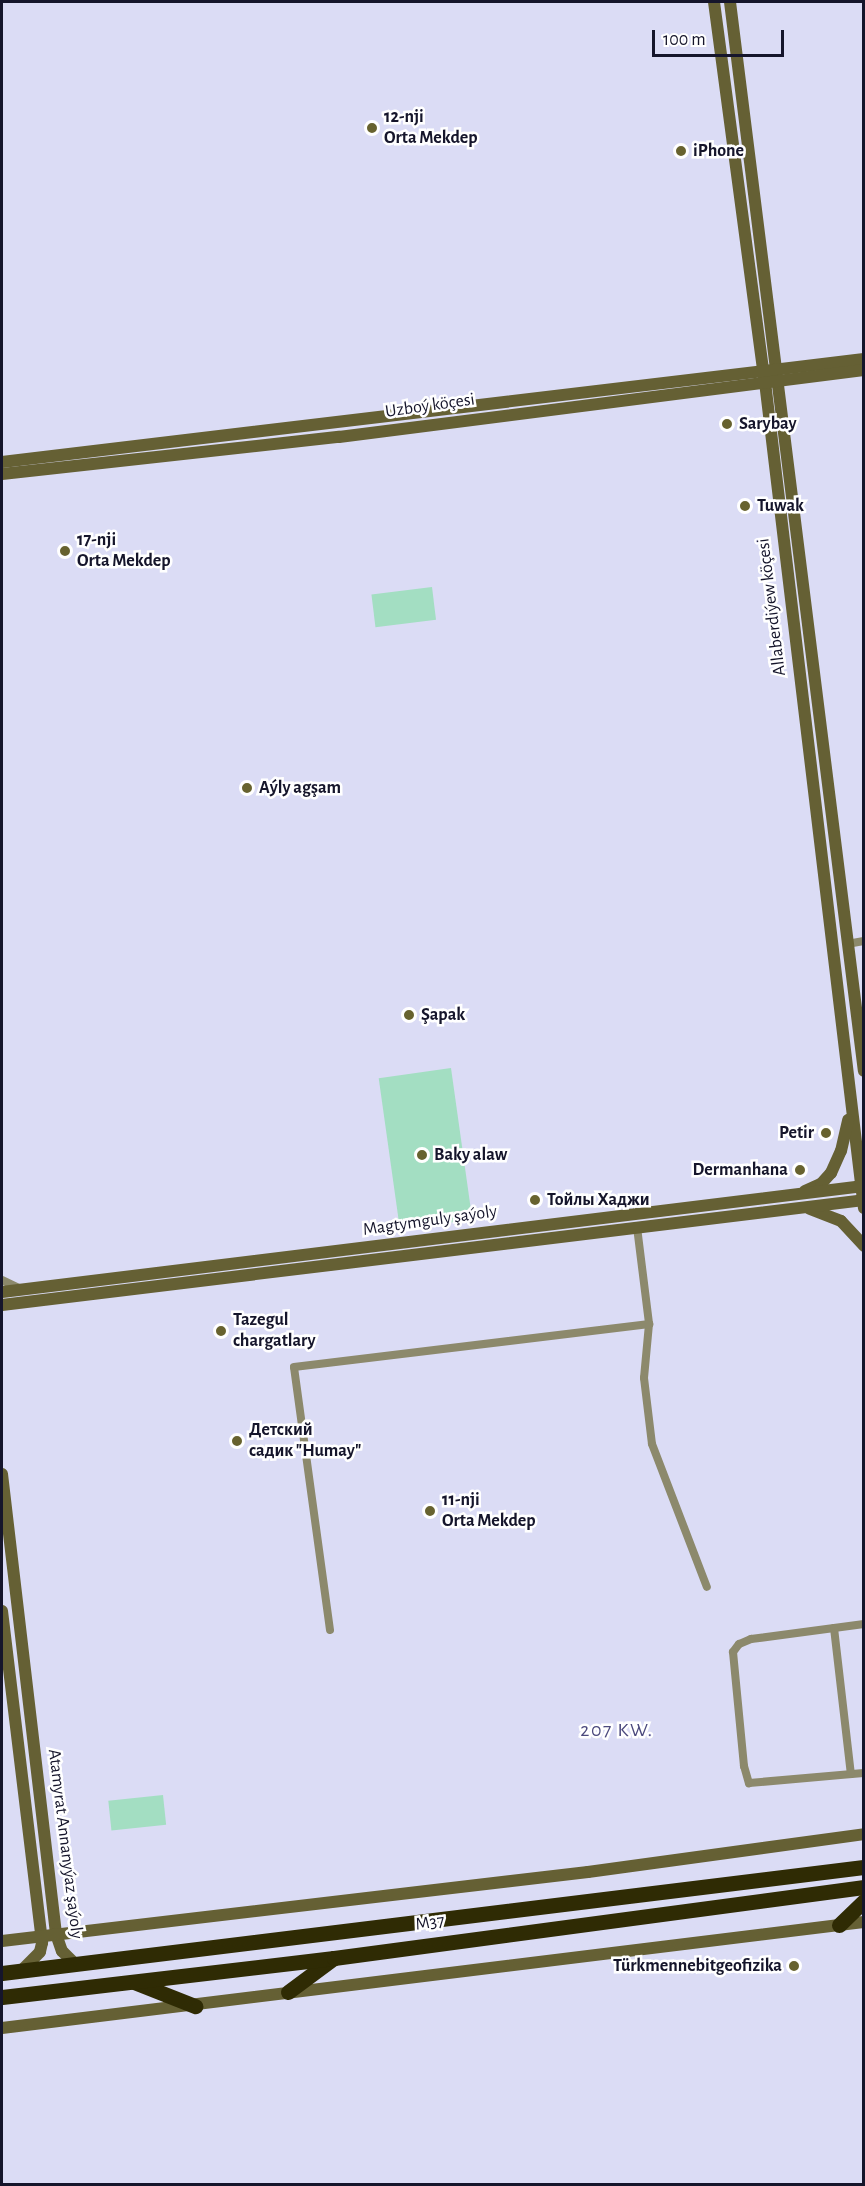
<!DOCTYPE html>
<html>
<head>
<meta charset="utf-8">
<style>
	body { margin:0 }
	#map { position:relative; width:865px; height:2186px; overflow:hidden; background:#dbdcf5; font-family:"Alegreya Sans",sans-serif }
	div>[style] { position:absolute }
	.green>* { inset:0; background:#a3dec2; transform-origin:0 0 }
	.street>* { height:8px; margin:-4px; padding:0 4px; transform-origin:4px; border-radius:4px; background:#8c896c }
	.secondary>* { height:12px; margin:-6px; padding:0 6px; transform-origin:6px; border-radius:6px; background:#656034 }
	.highway>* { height:15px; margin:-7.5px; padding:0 7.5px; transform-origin:7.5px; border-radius:7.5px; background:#2f2b04 }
	.dots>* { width:16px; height:16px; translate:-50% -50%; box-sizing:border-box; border:3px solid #fff; border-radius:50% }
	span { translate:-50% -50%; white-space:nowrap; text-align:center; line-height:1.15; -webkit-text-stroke:5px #fff; paint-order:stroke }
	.poi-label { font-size:18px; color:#15152b; font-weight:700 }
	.left { translate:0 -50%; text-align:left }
	.right { translate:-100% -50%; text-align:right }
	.street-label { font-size:18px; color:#15152b }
	.neighbourhood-label { font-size:20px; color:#4b497d; letter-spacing:1.5px }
	.frame { position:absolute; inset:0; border:3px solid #15152b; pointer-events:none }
	.scale { position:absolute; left:652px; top:30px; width:132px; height:27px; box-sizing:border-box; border:3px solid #15152b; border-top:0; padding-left:8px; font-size:18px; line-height:21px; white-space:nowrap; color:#15152b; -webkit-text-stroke:4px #fff; paint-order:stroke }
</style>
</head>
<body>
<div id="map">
	<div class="green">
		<i style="left:432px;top:587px;width:33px;height:61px;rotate:83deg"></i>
		<i style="left:451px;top:1068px;width:153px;height:73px;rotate:82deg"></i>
		<i style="left:163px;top:1795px;width:30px;height:55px;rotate:84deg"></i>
	</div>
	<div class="street">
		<i style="left:847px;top:944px;width:17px;rotate:-10deg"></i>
		<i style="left:637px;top:1227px;width:98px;rotate:82.9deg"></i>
		<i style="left:649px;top:1324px;width:54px;rotate:95.3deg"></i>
		<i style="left:644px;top:1378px;width:66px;rotate:83.1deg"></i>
		<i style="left:652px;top:1444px;width:153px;rotate:69deg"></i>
		<i style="left:2px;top:1280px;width:19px;rotate:25deg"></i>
		<i style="left:864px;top:1624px;width:114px;rotate:172.4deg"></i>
		<i style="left:751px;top:1639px;width:13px;rotate:157deg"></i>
		<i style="left:739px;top:1644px;width:10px;rotate:127deg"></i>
		<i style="left:733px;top:1652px;width:115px;rotate:84.5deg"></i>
		<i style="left:744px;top:1766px;width:18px;rotate:74deg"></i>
		<i style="left:749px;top:1783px;width:115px;rotate:-5deg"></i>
		<i style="left:834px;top:1628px;width:147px;rotate:83.4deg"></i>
		<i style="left:330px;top:1630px;width:265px;rotate:-97.8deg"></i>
		<i style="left:294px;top:1367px;width:358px;rotate:-6.9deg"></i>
	</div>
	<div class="secondary">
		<i style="left:714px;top:2px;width:383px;rotate:82.4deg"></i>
		<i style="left:765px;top:382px;width:832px;rotate:83.17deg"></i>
		<i style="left:730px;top:2px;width:1077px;rotate:82.86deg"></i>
		<i style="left:2px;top:462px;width:868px;rotate:-6.81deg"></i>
		<i style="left:2px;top:474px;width:339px;rotate:-6.3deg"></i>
		<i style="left:339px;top:437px;width:529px;rotate:-7.27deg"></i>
		<i style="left:805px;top:1191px;width:17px;rotate:-24deg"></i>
		<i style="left:821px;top:1184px;width:15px;rotate:-48deg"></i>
		<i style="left:831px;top:1173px;width:24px;rotate:-66deg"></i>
		<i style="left:841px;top:1151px;width:32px;rotate:-77deg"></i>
		<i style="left:810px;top:1209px;width:33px;rotate:21deg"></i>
		<i style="left:841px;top:1221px;width:34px;rotate:47deg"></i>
		<i style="left:2px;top:1292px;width:868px;rotate:-7.01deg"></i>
		<i style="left:2px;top:1305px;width:868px;rotate:-6.94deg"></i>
		<i style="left:2px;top:1474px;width:463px;rotate:83.3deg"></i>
		<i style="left:56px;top:1934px;width:18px;rotate:71deg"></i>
		<i style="left:62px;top:1951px;width:17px;rotate:45deg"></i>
		<i style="left:2px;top:1611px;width:334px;rotate:83.1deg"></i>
		<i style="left:42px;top:1943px;width:9px;rotate:103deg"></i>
		<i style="left:40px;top:1952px;width:25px;rotate:135deg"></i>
		<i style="left:2px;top:1941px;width:590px;rotate:-6.72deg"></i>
		<i style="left:588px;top:1872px;width:279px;rotate:-7.8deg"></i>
		<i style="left:2px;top:2028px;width:868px;rotate:-7.01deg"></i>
	</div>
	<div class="highway">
		<i style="left:839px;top:1925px;width:35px;rotate:-44deg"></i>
		<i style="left:2px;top:1973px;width:868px;rotate:-7.01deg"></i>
		<i style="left:134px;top:1982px;width:66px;rotate:21.5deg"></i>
		<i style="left:288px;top:1992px;width:57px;rotate:-36.5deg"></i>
		<i style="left:2px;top:1997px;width:334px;rotate:-6.7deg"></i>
		<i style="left:334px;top:1958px;width:535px;rotate:-7.63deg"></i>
	</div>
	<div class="dots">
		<i style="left:372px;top:128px;background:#67622f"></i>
		<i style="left:681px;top:151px;background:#67622f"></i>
		<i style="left:727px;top:424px;background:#67622f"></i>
		<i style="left:745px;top:506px;background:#67622f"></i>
		<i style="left:65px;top:551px;background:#67622f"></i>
		<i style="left:247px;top:788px;background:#67622f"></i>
		<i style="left:409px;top:1015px;background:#67622f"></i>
		<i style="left:826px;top:1133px;background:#67622f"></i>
		<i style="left:422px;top:1155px;background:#67622f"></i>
		<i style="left:800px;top:1170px;background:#67622f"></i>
		<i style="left:535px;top:1200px;background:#67622f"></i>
		<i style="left:221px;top:1331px;background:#67622f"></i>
		<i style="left:237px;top:1441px;background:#67622f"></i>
		<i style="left:430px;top:1511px;background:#67622f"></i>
		<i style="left:794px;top:1966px;background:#67622f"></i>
	</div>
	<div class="poi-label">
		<span class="left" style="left:384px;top:128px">12-nji<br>Orta Mekdep</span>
		<span class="left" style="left:693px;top:151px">iPhone</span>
		<span class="left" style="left:739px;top:424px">Sarybay</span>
		<span class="left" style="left:757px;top:506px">Tuwak</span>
		<span class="left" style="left:77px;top:551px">17-nji<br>Orta Mekdep</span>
		<span class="left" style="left:259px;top:788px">Aýly agşam</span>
		<span class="left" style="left:421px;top:1015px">Şapak</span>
		<span class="right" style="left:814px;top:1133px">Petir</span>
		<span class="left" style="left:434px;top:1155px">Baky alaw</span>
		<span class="right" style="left:788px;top:1170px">Dermanhana</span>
		<span class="left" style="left:547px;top:1200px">Тойлы Хаджи</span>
		<span class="left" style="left:233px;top:1331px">Tazegul<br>chargatlary</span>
		<span class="left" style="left:249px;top:1441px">Детский<br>садик "Humay"</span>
		<span class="left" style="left:442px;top:1511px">11-nji<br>Orta Mekdep</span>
		<span class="right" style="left:782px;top:1966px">Türkmennebitgeofizika</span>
	</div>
	<div class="street-label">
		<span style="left:430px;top:406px;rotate:-8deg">Uzboý köçesi</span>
		<span style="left:772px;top:607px;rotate:-97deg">Allaberdiýew köçesi</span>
		<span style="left:430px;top:1221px;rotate:-8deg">Magtymguly şaýoly</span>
		<span style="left:65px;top:1844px;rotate:83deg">Atamyrat Annanyýaz şaýoly</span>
		<span style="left:430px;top:1923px;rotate:-8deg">M37</span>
	</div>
	<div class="neighbourhood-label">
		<span style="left:617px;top:1730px">207 KW.</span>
	</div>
	<div class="frame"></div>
	<div class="scale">100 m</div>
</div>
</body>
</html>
